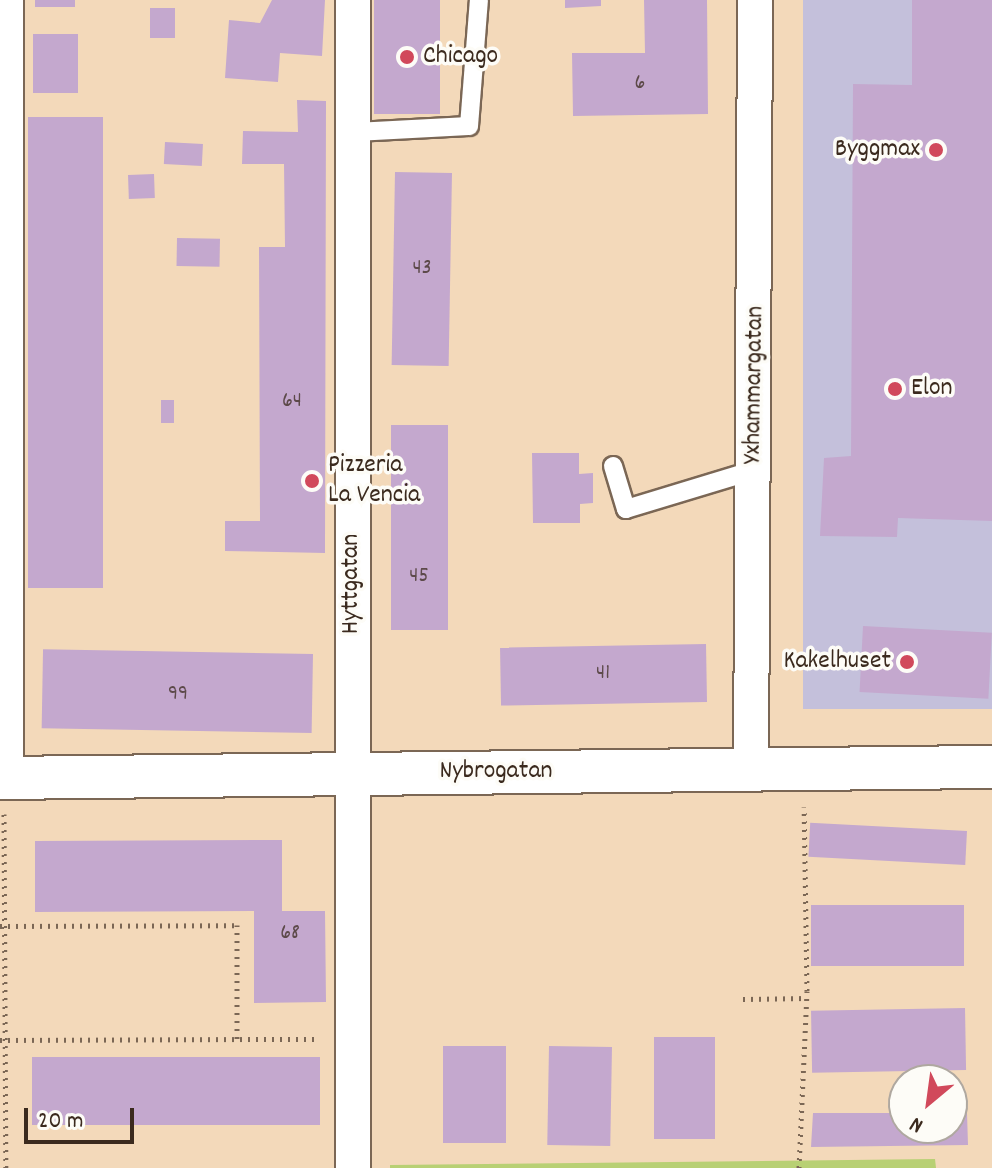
<!DOCTYPE html>
<html>
<head>
<meta charset="utf-8">
<style>
	body { margin:0 }
	#map { position:relative; width:992px; height:1168px; overflow:hidden; background:#f3d9ba; font-family:Dekko,sans-serif }
	div>[style] { position:absolute }
	.industrial>* { inset:0; background:#c4c0db; transform-origin:0 0 }
	.green>* { inset:0; background:#b8d074 }
	.building>* { inset:0; background:#c4a8ce; transform-origin:0 0 }
	.path>* { height:5px; margin-top:-2.5px; transform-origin:0; background:repeating-linear-gradient(90deg,#7b6755 0 2px,transparent 0 8px) }
	.roads { filter:drop-shadow(2px 0 #7b6755) drop-shadow(-2px 0 #7b6755) drop-shadow(0 2px #7b6755) drop-shadow(0 -2px #7b6755) }
	.service>* { height:18px; margin:-9px; padding:0 9px; transform-origin:9px; border-radius:9px; background:#fff }
	.minor>* { height:34px; margin:-17px; padding:0 17px; transform-origin:17px; border-radius:17px; background:#fff }
	.tertiary>* { height:42px; margin:-21px; padding:0 21px; transform-origin:21px; border-radius:21px; background:#fff }
	.dots>* { width:22px; height:22px; translate:-50% -50%; box-sizing:border-box; border:4px solid #fdfcf7; border-radius:50% }
	span { translate:-50% -50%; white-space:nowrap; text-align:center; line-height:1.15; -webkit-text-stroke:7px #fdfcf7; paint-order:stroke }
	.number-label { font-size:22px; color:#5d4a4a }
	.number-label span { -webkit-text-stroke-width:0 }
	.poi-label { font-size:26px; color:#3b2a1e }
	.left { translate:0 -50%; text-align:left }
	.right { translate:-100% -50%; text-align:right }
	.street-label { font-size:26px; color:#3b2a1e }
	.north { position:absolute; left:888px; top:1064px; width:80px; height:80px; box-sizing:border-box; background:#fdfcf7; border:2px solid #afa8a0; border-radius:50%; rotate:209deg; font-size:22px; font-weight:700; line-height:32px; text-align:center; color:#3b2a1e }
	.north::after { content:''; display:block; margin:auto; width:28px; height:36px; background:#d1495b; clip-path:polygon(50% 0,100% 100%,50% 72%,0 100%) }
	.scale { position:absolute; left:24px; top:1108px; width:110px; height:36px; box-sizing:border-box; border:4px solid #3b2a1e; border-top:0; padding-left:10px; font-size:24px; line-height:28px; white-space:nowrap; color:#3b2a1e; -webkit-text-stroke:6px #fdfcf7; paint-order:stroke }
</style>
</head>
<body>
<div id="map">
	<div class="industrial">
		<i style="left:803px;top:0;width:189px;height:709px"></i>
	</div>
	<div class="green">
		<i style="clip-path:polygon(935px 1159px,936px 1168px,390px 1168px,390px 1165px)"></i>
	</div>
	<div class="building">
		<i style="left:35px;top:0;width:40px;height:7px"></i>
		<i style="clip-path:polygon(272px 0,325px 0,322px 56px,280px 53px,278px 82px,225px 78px,229px 20px,260px 23px)"></i>
		<i style="left:374px;top:0;width:66px;height:114px"></i>
		<i style="clip-path:polygon(565px 0,601px 0,601px 6px,565px 8px)"></i>
		<i style="clip-path:polygon(644px 0,707px 0,708px 114px,573px 116px,572px 53px,645px 53px)"></i>
		<i style="clip-path:polygon(912px 0,992px 0,992px 521px,898px 518px,897px 537px,820px 536px,824px 458px,851px 456px,853px 84px,912px 85px)"></i>
		<i style="left:150px;top:8px;width:25px;height:30px"></i>
		<i style="left:33px;top:34px;width:45px;height:59px"></i>
		<i style="clip-path:polygon(297px 100px,326px 101px,325px 553px,225px 551px,225px 521px,260px 521px,259px 247px,285px 247px,284px 164px,242px 164px,243px 131px,298px 132px)"></i>
		<i style="left:103px;top:117px;width:471px;height:75px;rotate:90deg"></i>
		<i style="left:165px;top:142px;width:38px;height:22px;rotate:3deg"></i>
		<i style="left:395px;top:172px;width:57px;height:193px;rotate:1deg"></i>
		<i style="left:154px;top:174px;width:24px;height:26px;rotate:88deg"></i>
		<i style="left:177px;top:238px;width:43px;height:28px;rotate:1deg"></i>
		<i style="left:161px;top:400px;width:13px;height:23px"></i>
		<i style="left:391px;top:425px;width:57px;height:205px"></i>
		<i style="clip-path:polygon(532px 453px,579px 453px,579px 474px,593px 473px,593px 503px,580px 504px,580px 523px,533px 523px)"></i>
		<i style="left:863px;top:626px;width:129px;height:66px;rotate:3deg"></i>
		<i style="left:706px;top:644px;width:58px;height:206px;rotate:89deg"></i>
		<i style="left:313px;top:654px;width:79px;height:270px;rotate:91deg"></i>
		<i style="left:967px;top:831px;width:34px;height:157px;rotate:93deg"></i>
		<i style="clip-path:polygon(282px 840px,282px 911px,325px 911px,326px 1002px,254px 1003px,254px 911px,35px 912px,35px 841px)"></i>
		<i style="left:964px;top:905px;width:61px;height:153px;rotate:90deg"></i>
		<i style="left:965px;top:1008px;width:62px;height:154px;rotate:89deg"></i>
		<i style="left:654px;top:1037px;width:61px;height:102px"></i>
		<i style="left:443px;top:1046px;width:63px;height:97px"></i>
		<i style="left:549px;top:1046px;width:63px;height:99px;rotate:1deg"></i>
		<i style="left:320px;top:1057px;width:68px;height:288px;rotate:90deg"></i>
		<i style="clip-path:polygon(813px 1113px,904px 1113px,904px 1128px,952px 1128px,952px 1113px,967px 1113px,968px 1145px,811px 1147px)"></i>
	</div>
	<div class="path">
		<i style="left:4px;top:814px;width:354px;rotate:89.7deg"></i>
		<i style="left:0;top:926px;width:237px;rotate:-0.2deg"></i>
		<i style="left:237px;top:925px;width:114px;rotate:90deg"></i>
		<i style="left:743px;top:999px;width:64px;rotate:-0.9deg"></i>
		<i style="left:0;top:1040px;width:320px;rotate:-0.2deg"></i>
		<i style="left:799px;top:1168px;width:177px;rotate:-87.4deg"></i>
		<i style="left:807px;top:991px;width:184px;rotate:-90.9deg"></i>
	</div>
	<div class="roads">
		<div class="service">
			<i style="left:355px;top:132px;width:114px;rotate:-3deg"></i>
			<i style="left:469px;top:126px;width:126px;rotate:-85.5deg"></i>
			<i style="left:613px;top:466px;width:45px;rotate:73.2deg"></i>
			<i style="left:626px;top:509px;width:134px;rotate:-16.9deg"></i>
		</div>
		<div class="minor">
			<i style="left:353px;top:0;width:1168px;rotate:90deg"></i>
			<i style="left:751px;top:771px;width:771px;rotate:-89.7deg"></i>
			<i style="left:6px;top:778px;width:778px;rotate:-90deg"></i>
		</div>
		<div class="tertiary">
			<i style="left:0;top:778px;width:992px;rotate:-0.64deg"></i>
		</div>
	</div>
	<div class="dots">
		<i style="left:407px;top:57px;background:#d1495b"></i>
		<i style="left:936px;top:150px;background:#d1495b"></i>
		<i style="left:895px;top:389px;background:#d1495b"></i>
		<i style="left:312px;top:481px;background:#d1495b"></i>
		<i style="left:907px;top:662px;background:#d1495b"></i>
	</div>
	<div class="number-label">
		<span style="left:640px;top:84px">6</span>
		<span style="left:422px;top:269px">43</span>
		<span style="left:292px;top:402px">64</span>
		<span style="left:419px;top:577px">45</span>
		<span style="left:603px;top:674px">41</span>
		<span style="left:178px;top:695px">99</span>
		<span style="left:290px;top:934px">68</span>
	</div>
	<div class="poi-label">
		<span class="left" style="left:423px;top:57px">Chicago</span>
		<span class="right" style="left:920px;top:150px">Byggmax</span>
		<span class="left" style="left:911px;top:389px">Elon</span>
		<span class="left" style="left:328px;top:481px">Pizzeria<br>La Vencia</span>
		<span class="right" style="left:891px;top:662px">Kakelhuset</span>
	</div>
	<div class="street-label">
		<span style="left:755px;top:385px;rotate:-89deg">Yxhammargatan</span>
		<span style="left:352px;top:584px;rotate:-90deg">Hyttgatan</span>
		<span style="left:496px;top:772px">Nybrogatan</span>
	</div>
	<div class="north">N</div>
	<div class="scale">20 m</div>
</div>
</body>
</html>
